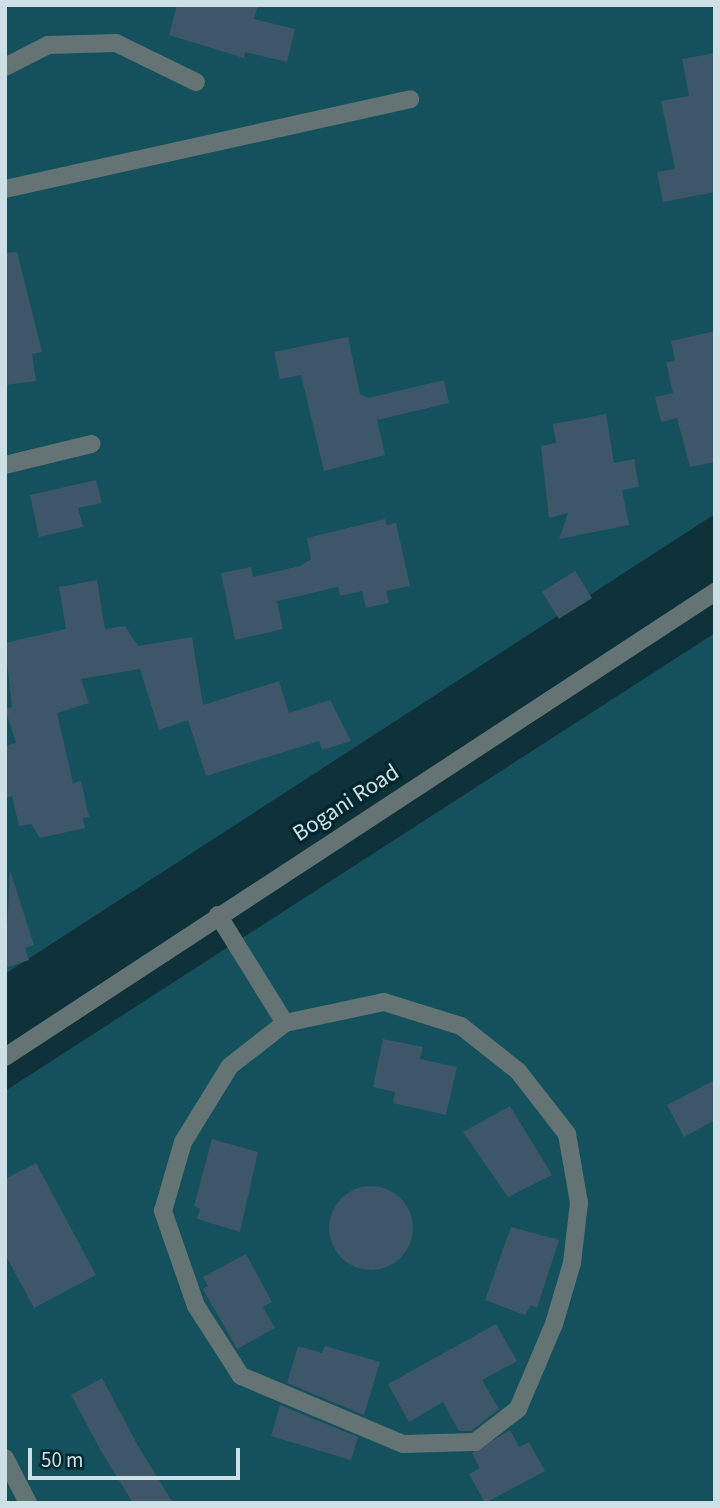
<!DOCTYPE html>
<html>
<head>
<meta charset="utf-8">
<style>
	body { margin:0 }
	#map { position:relative; width:720px; height:1508px; overflow:hidden; background:#0e313a; font-family:"Source Sans 3",sans-serif }
	div>[style] { position:absolute }
	.green>* { inset:0; background:#15505d }
	.building>* { inset:0; background:#3d5769; transform-origin:0 0 }
	.round { border-radius:50% }
	.minor>* { height:18px; margin:-9px; padding:0 9px; transform-origin:9px; border-radius:9px; background:#647474 }
	span { translate:-50% -50%; white-space:nowrap; text-align:center; line-height:1.15; -webkit-text-stroke:7px #03272f; paint-order:stroke }
	.street-label { font-size:23px; color:#cde0e5 }
	.frame { position:absolute; inset:0; border:7px solid #cde0e5; pointer-events:none }
	.scale { position:absolute; left:28px; top:1448px; width:212px; height:32px; box-sizing:border-box; border:4px solid #cde0e5; border-top:0; padding-left:9px; font-size:21px; line-height:24px; white-space:nowrap; color:#cde0e5; -webkit-text-stroke:5px #03272f; paint-order:stroke }
</style>
</head>
<body>
<div id="map">
	<div class="green">
		<i style="clip-path:polygon(5px 5px,715px 5px,715px 514px,5px 974px)"></i>
		<i style="clip-path:polygon(715px 633px,715px 1503px,5px 1503px,5px 1091px)"></i>
	</div>
	<div class="building">
		<i style="clip-path:polygon(177px 5px,258px 5px,254px 19px,295px 29px,287px 62px,245px 52px,244px 58px,169px 35px)"></i>
		<i style="clip-path:polygon(715px 53px,715px 192px,663px 202px,657px 172px,675px 169px,661px 101px,689px 96px,682px 59px)"></i>
		<i style="clip-path:polygon(17px 252px,42px 352px,32px 354px,36px 381px,5px 385px,5px 253px)"></i>
		<i style="clip-path:polygon(715px 331px,715px 462px,690px 467px,677px 418px,661px 422px,655px 397px,673px 393px,666px 362px,675px 361px,671px 341px)"></i>
		<i style="clip-path:polygon(348px 337px,360px 394px,368px 398px,444px 380px,449px 403px,377px 420px,385px 455px,324px 471px,301px 375px,280px 379px,274px 352px)"></i>
		<i style="clip-path:polygon(606px 414px,614px 463px,634px 459px,639px 487px,622px 490px,629px 525px,559px 539px,568px 513px,549px 518px,541px 446px,556px 443px,553px 424px)"></i>
		<i style="clip-path:polygon(96px 480px,102px 503px,78px 508px,83px 527px,39px 537px,30px 495px)"></i>
		<i style="clip-path:polygon(385px 519px,387px 525px,396px 523px,410px 586px,386px 591px,389px 603px,366px 608px,362px 591px,340px 596px,338px 587px,277px 601px,283px 629px,235px 640px,221px 573px,251px 567px,253px 577px,300px 566px,311px 559px,307px 538px)"></i>
		<i style="left:575px;top:571px;width:32px;height:39px;rotate:58deg"></i>
		<i style="clip-path:polygon(97px 580px,105px 629px,125px 626px,138px 646px,192px 637px,203px 705px,279px 681px,289px 713px,330px 700px,351px 741px,322px 750px,319px 741px,206px 776px,188px 720px,159px 730px,140px 669px,81px 679px,89px 703px,57px 713px,73px 783px,81px 781px,89px 817px,83px 818px,85px 828px,40px 838px,31px 824px,19px 826px,12px 796px,5px 798px,5px 746px,16px 743px,5px 709px,12px 707px,5px 643px,66px 629px,59px 587px)"></i>
		<i style="clip-path:polygon(10px 870px,34px 945px,25px 948px,29px 960px,5px 968px)"></i>
		<i style="clip-path:polygon(383px 1039px,423px 1047px,420px 1059px,457px 1067px,446px 1115px,393px 1103px,395px 1092px,373px 1087px)"></i>
		<i style="clip-path:polygon(715px 1080px,715px 1120px,684px 1137px,667px 1105px)"></i>
		<i style="clip-path:polygon(510px 1106px,552px 1175px,508px 1197px,463px 1132px)"></i>
		<i style="clip-path:polygon(212px 1139px,258px 1152px,240px 1232px,197px 1219px,200px 1209px,194px 1206px)"></i>
		<i style="clip-path:polygon(36px 1163px,96px 1275px,34px 1308px,5px 1254px,5px 1179px)"></i>
		<i class="round" style="left:329px;top:1186px;width:84px;height:84px"></i>
		<i style="clip-path:polygon(511px 1227px,559px 1240px,537px 1308px,531px 1305px,525px 1315px,485px 1300px)"></i>
		<i style="clip-path:polygon(246px 1254px,272px 1302px,263px 1307px,275px 1328px,237px 1349px,203px 1289px,208px 1286px,203px 1277px)"></i>
		<i style="clip-path:polygon(496px 1324px,517px 1361px,482px 1380px,499px 1409px,471px 1431px,459px 1431px,443px 1402px,409px 1422px,388px 1384px)"></i>
		<i style="clip-path:polygon(298px 1346px,322px 1353px,325px 1346px,380px 1362px,364px 1415px,287px 1383px)"></i>
		<i style="clip-path:polygon(102px 1378px,137px 1444px,173px 1503px,133px 1503px,101px 1451px,71px 1395px)"></i>
		<i style="clip-path:polygon(280px 1405px,358px 1437px,351px 1460px,271px 1436px)"></i>
		<i style="clip-path:polygon(510px 1430px,519px 1447px,529px 1442px,545px 1471px,485px 1503px,469px 1474px,480px 1468px,472px 1453px)"></i>
	</div>
	<div class="minor">
		<i style="left:5px;top:67px;width:48px;rotate:-27.1deg"></i>
		<i style="left:48px;top:45px;width:68px;rotate:-1.7deg"></i>
		<i style="left:116px;top:43px;width:89px;rotate:26deg"></i>
		<i style="left:5px;top:189px;width:415px;rotate:-12.5deg"></i>
		<i style="left:5px;top:465px;width:89px;rotate:-13.7deg"></i>
		<i style="left:218px;top:915px;width:127px;rotate:58.2deg"></i>
		<i style="left:384px;top:1002px;width:81px;rotate:17.3deg"></i>
		<i style="left:461px;top:1026px;width:73px;rotate:38.3deg"></i>
		<i style="left:518px;top:1071px;width:80px;rotate:52.1deg"></i>
		<i style="left:567px;top:1134px;width:70px;rotate:80.1deg"></i>
		<i style="left:579px;top:1203px;width:60px;rotate:96.7deg"></i>
		<i style="left:572px;top:1263px;width:64px;rotate:106.4deg"></i>
		<i style="left:554px;top:1324px;width:92px;rotate:113deg"></i>
		<i style="left:518px;top:1409px;width:54px;rotate:142.5deg"></i>
		<i style="left:475px;top:1442px;width:72px;rotate:178.4deg"></i>
		<i style="left:403px;top:1444px;width:176px;rotate:-157.2deg"></i>
		<i style="left:241px;top:1376px;width:83px;rotate:-122.7deg"></i>
		<i style="left:196px;top:1306px;width:101px;rotate:-109.2deg"></i>
		<i style="left:163px;top:1211px;width:72px;rotate:-73.8deg"></i>
		<i style="left:183px;top:1142px;width:89px;rotate:-58.3deg"></i>
		<i style="left:230px;top:1066px;width:70px;rotate:-38deg"></i>
		<i style="left:285px;top:1023px;width:101px;rotate:-12deg"></i>
		<i style="left:5px;top:1057px;width:849px;rotate:-33.22deg"></i>
		<i style="left:5px;top:1458px;width:51px;rotate:62.9deg"></i>
	</div>
	<div class="street-label">
		<span style="left:346px;top:803px;rotate:-33deg">Bogani Road</span>
	</div>
	<div class="frame"></div>
	<div class="scale">50 m</div>
</div>
</body>
</html>
